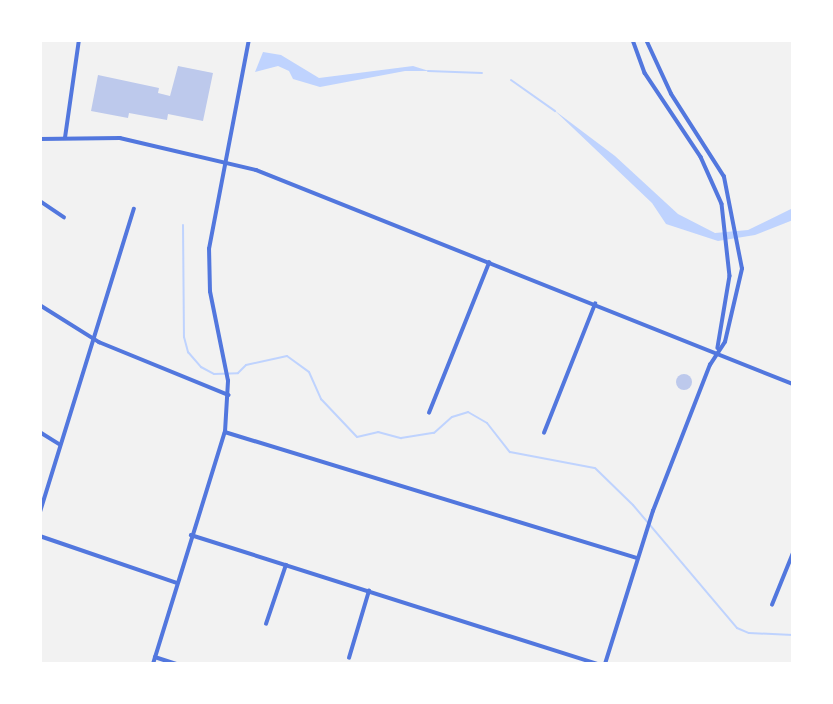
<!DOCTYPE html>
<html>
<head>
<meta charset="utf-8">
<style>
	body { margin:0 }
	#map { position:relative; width:833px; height:704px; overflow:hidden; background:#f2f2f2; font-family:"IBM Plex Sans",sans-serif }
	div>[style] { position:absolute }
	.water>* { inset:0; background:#bfd3fe }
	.stream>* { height:2px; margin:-1px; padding:0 1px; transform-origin:1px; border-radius:1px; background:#bfd3fe }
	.building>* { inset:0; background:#bdc9ec }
	.round { border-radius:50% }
	.minor>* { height:3.5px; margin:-1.75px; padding:0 1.75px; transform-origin:1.75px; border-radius:1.75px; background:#5277de }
	.tertiary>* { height:3.5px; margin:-1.75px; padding:0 1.75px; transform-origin:1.75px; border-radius:1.75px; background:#5277de }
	span { translate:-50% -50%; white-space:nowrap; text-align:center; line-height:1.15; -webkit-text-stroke:7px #fff; paint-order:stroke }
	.frame { position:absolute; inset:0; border:42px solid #fff; pointer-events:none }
</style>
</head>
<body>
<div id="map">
	<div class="water">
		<i style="clip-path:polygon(263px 52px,281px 55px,319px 78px,413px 66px,429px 71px,405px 71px,320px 87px,293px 79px,289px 71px,278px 66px,255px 72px)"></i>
		<i style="clip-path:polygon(554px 110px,615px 156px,678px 214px,715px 233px,748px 230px,793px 208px,793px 220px,755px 235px,718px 241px,666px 224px,652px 203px)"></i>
	</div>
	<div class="stream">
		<i style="left:428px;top:71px;width:54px;rotate:2.1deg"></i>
		<i style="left:511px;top:80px;width:54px;rotate:35.2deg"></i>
		<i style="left:183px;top:225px;width:112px;rotate:89.5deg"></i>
		<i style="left:184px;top:337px;width:16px;rotate:75deg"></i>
		<i style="left:188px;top:352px;width:20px;rotate:49deg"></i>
		<i style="left:201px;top:367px;width:15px;rotate:28deg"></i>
		<i style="left:214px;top:374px;width:24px;rotate:-2deg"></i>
		<i style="left:238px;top:373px;width:11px;rotate:-45deg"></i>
		<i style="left:246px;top:365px;width:42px;rotate:-12.4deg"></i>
		<i style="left:287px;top:356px;width:27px;rotate:36deg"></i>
		<i style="left:309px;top:372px;width:30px;rotate:66deg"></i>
		<i style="left:321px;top:399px;width:52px;rotate:46.5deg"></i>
		<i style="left:357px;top:437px;width:22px;rotate:-13deg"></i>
		<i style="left:378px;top:432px;width:24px;rotate:15deg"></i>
		<i style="left:401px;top:438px;width:33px;rotate:-9deg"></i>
		<i style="left:434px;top:433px;width:24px;rotate:-42deg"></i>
		<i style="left:452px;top:417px;width:17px;rotate:-17deg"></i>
		<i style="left:468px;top:412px;width:22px;rotate:30deg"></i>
		<i style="left:487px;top:423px;width:37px;rotate:52deg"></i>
		<i style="left:510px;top:452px;width:86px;rotate:10.7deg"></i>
		<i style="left:595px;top:468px;width:53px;rotate:44.2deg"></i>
		<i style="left:633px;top:505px;width:161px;rotate:49.8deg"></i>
		<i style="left:737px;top:628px;width:13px;rotate:23deg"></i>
		<i style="left:749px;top:633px;width:44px;rotate:2.6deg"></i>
	</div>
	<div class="building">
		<i style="clip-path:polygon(178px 66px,213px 73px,203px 121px,168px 114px,167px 120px,129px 113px,128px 118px,91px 111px,98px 75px,159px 88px,158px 93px,170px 96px)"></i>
		<i class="round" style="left:676px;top:374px;width:16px;height:16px"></i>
	</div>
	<div class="minor">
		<i style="left:65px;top:138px;width:99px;rotate:-81.9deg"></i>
		<i style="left:40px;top:201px;width:29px;rotate:34deg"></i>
		<i style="left:40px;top:305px;width:70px;rotate:32.1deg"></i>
		<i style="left:99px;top:342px;width:140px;rotate:22.2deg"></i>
		<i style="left:429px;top:413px;width:162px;rotate:-68.2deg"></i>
		<i style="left:40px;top:432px;width:22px;rotate:32deg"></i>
		<i style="left:225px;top:432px;width:431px;rotate:17deg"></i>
		<i style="left:544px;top:433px;width:139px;rotate:-68.4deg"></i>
		<i style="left:40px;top:512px;width:317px;rotate:-72.8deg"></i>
		<i style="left:191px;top:535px;width:426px;rotate:17.6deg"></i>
		<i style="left:40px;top:536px;width:145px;rotate:18.9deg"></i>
		<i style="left:772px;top:605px;width:56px;rotate:-68deg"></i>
		<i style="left:266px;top:624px;width:62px;rotate:-71.3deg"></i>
		<i style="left:155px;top:657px;width:23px;rotate:18deg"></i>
		<i style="left:349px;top:658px;width:70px;rotate:-73.4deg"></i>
	</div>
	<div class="tertiary">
		<i style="left:633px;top:40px;width:35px;rotate:70deg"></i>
		<i style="left:645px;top:73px;width:101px;rotate:56.3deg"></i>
		<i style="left:701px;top:157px;width:51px;rotate:65.9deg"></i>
		<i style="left:722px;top:204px;width:72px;rotate:83.7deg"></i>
		<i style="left:730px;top:276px;width:73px;rotate:99.5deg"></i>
		<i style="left:40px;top:139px;width:80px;rotate:-0.7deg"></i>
		<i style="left:120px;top:138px;width:140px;rotate:13.2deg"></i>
		<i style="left:256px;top:170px;width:578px;rotate:21.73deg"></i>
		<i style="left:153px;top:664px;width:243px;rotate:-72.8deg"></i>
		<i style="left:225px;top:432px;width:51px;rotate:-86.6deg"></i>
		<i style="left:228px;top:381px;width:91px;rotate:-101.4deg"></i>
		<i style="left:210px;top:292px;width:43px;rotate:-91.3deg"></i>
		<i style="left:209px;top:249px;width:213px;rotate:-79.2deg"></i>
		<i style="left:605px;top:664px;width:160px;rotate:-72.6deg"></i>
		<i style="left:653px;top:511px;width:157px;rotate:-68.7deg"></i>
		<i style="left:710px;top:365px;width:27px;rotate:-57deg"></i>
		<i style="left:725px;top:342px;width:75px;rotate:-76.9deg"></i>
		<i style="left:742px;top:269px;width:94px;rotate:-101.1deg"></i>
		<i style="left:724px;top:177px;width:98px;rotate:-122.6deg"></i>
		<i style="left:671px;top:94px;width:60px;rotate:-114.8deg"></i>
	</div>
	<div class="frame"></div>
</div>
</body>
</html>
